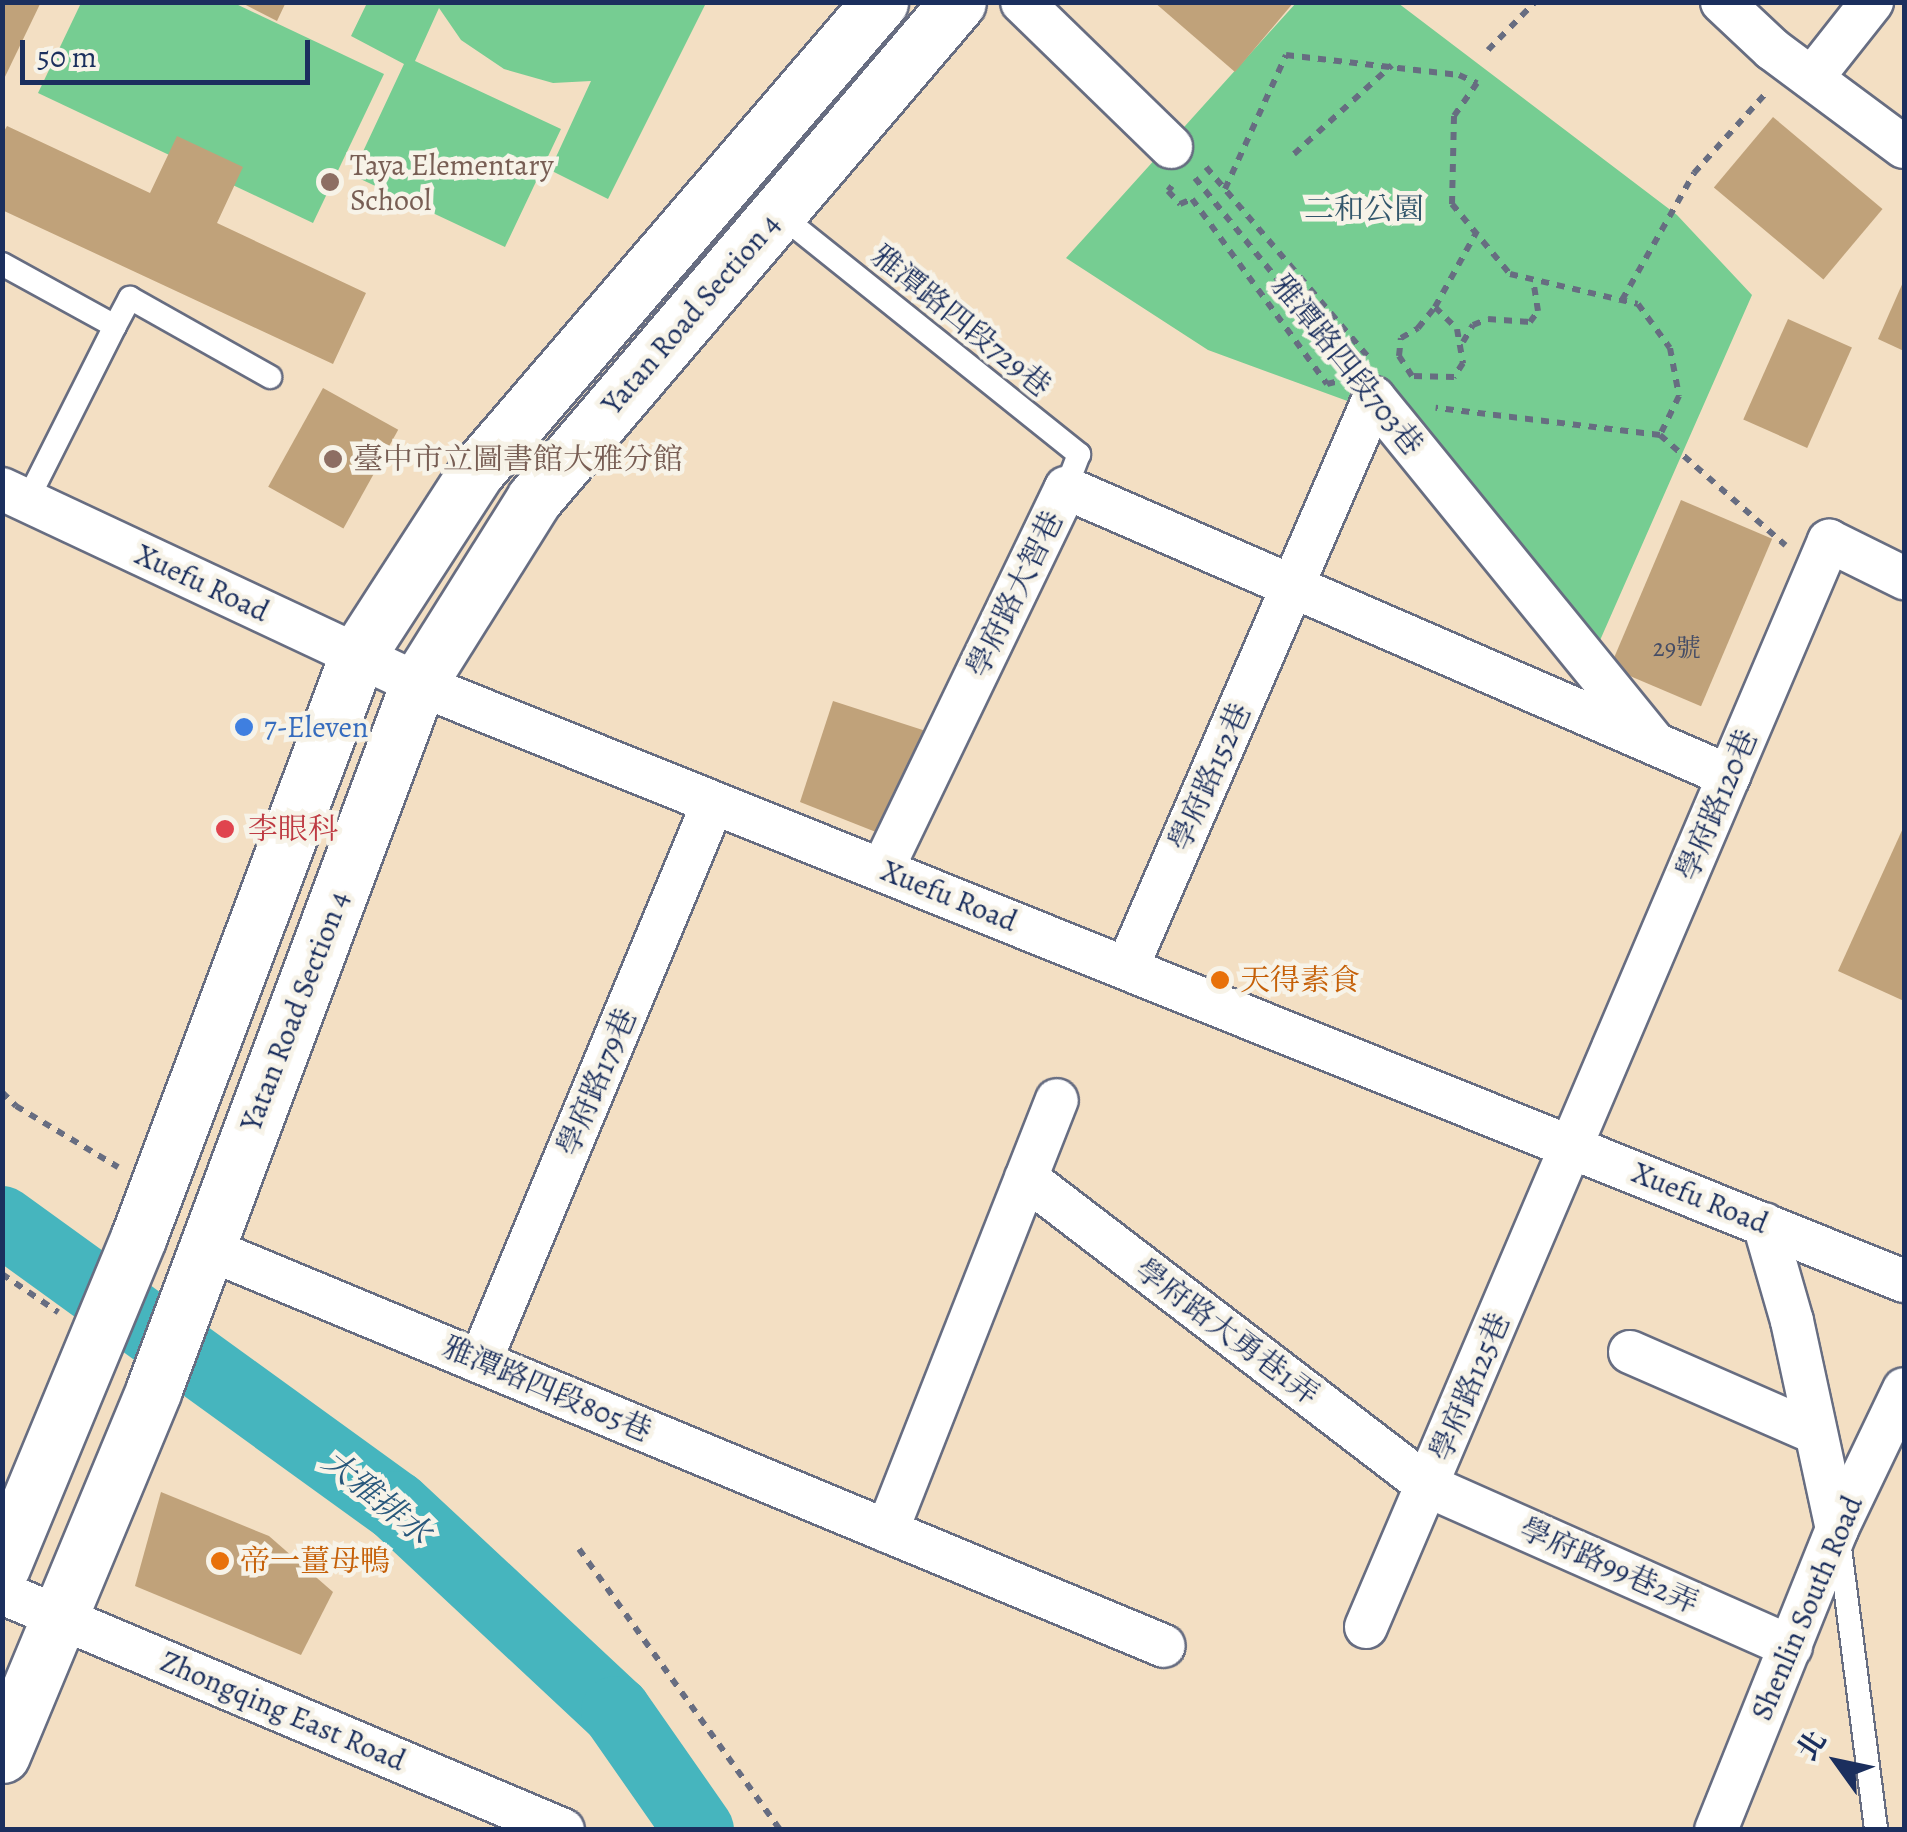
<!DOCTYPE html>
<html>
<head>
<meta charset="utf-8">
<style>
	body { margin:0 }
	#map { position:relative; width:1907px; height:1832px; overflow:hidden; background:#f3dfc3; font-family:Alegreya,"Noto Serif TC",serif }
	div>[style] { position:absolute }
	.green>* { inset:0; background:#76cd92 }
	.river>* { height:70px; margin:-35px; padding:0 35px; transform-origin:35px; border-radius:35px; background:#46b5be }
	.building>* { inset:0; background:#c0a27a; transform-origin:0 0 }
	.path>* { height:6px; margin-top:-3px; transform-origin:0; background:repeating-linear-gradient(90deg,#676d81 0 8px,transparent 0 16px) }
	.roads { filter:drop-shadow(2px 0 #676d81) drop-shadow(-2px 0 #676d81) drop-shadow(0 2px #676d81) drop-shadow(0 -2px #676d81) }
	.lane>* { height:22px; margin:-11px; padding:0 11px; transform-origin:11px; border-radius:11px; background:#fff }
	.street>* { height:42px; margin:-21px; padding:0 21px; transform-origin:21px; border-radius:21px; background:#fff }
	.secondary>* { height:55px; margin:-27.5px; padding:0 27.5px; transform-origin:27.5px; border-radius:27.5px; background:#fff }
	.dots>* { width:28px; height:28px; translate:-50% -50%; box-sizing:border-box; border:5px solid #f7f3e8; border-radius:50% }
	span { translate:-50% -50%; white-space:nowrap; text-align:center; line-height:1.15; -webkit-text-stroke:9px #f7f3e8; paint-order:stroke }
	.number-label { font-size:25px; color:#444c65 }
	.number-label span { -webkit-text-stroke-width:0 }
	.education-label { font-size:30px; color:#785e54 }
	.left { translate:0 -50%; text-align:left }
	.park-label { font-size:30px; color:#32566b }
	.street-label { font-size:30px; color:#1b2f5e }
	.shop-label { font-size:30px; color:#366cbe }
	.health-label { font-size:30px; color:#be3a42 }
	.food-label { font-size:30px; color:#c56008 }
	.water-label { font-size:32px; color:#28577b; font-style:italic }
	.frame { position:absolute; inset:0; border:5px solid #1b2f5e; pointer-events:none }
	.north { position:absolute; left:1787px; top:1712px; width:100px; height:100px; -webkit-text-stroke:8px #f7f3e8; paint-order:stroke; rotate:303deg; font-size:28px; font-weight:700; line-height:40px; text-align:center; color:#1b2f5e }
	.north::after { content:''; display:block; margin:auto; width:35px; height:45px; background:#1b2f5e; clip-path:polygon(50% 0,100% 100%,50% 72%,0 100%) }
	.scale { position:absolute; left:20px; top:40px; width:290px; height:45px; box-sizing:border-box; border:5px solid #1b2f5e; border-top:0; padding-left:12px; font-size:30px; line-height:35px; white-space:nowrap; color:#1b2f5e; -webkit-text-stroke:8px #f7f3e8; paint-order:stroke }
</style>
</head>
<body>
<div id="map">
	<div class="green">
		<i style="clip-path:polygon(81px 3px,234px 3px,384px 74px,313px 223px,38px 93px)"></i>
		<i style="clip-path:polygon(367px 3px,367px 2px,706px 3px,608px 199px,550px 170px,591px 81px,553px 83px,504px 69px,461px 40px,439px 8px,415px 61px,561px 129px,505px 247px,352px 175px,404px 64px,351px 36px)"></i>
		<i style="clip-path:polygon(1296px 3px,1398px 3px,1677px 215px,1752px 295px,1594px 654px,1405px 422px,1208px 350px,1066px 258px)"></i>
	</div>
	<div class="river">
		<i style="left:2px;top:1221px;width:486px;rotate:35.9deg"></i>
		<i style="left:396px;top:1506px;width:301px;rotate:43deg"></i>
		<i style="left:616px;top:1711px;width:145px;rotate:55.1deg"></i>
	</div>
	<div class="building">
		<i style="clip-path:polygon(2px 2px,41px 2px,2px 83px)"></i>
		<i style="clip-path:polygon(240px 2px,286px 2px,277px 21px)"></i>
		<i style="clip-path:polygon(1154px 2px,1294px 2px,1235px 72px)"></i>
		<i style="left:1773px;top:117px;width:143px;height:92px;rotate:40deg"></i>
		<i style="clip-path:polygon(7px 126px,150px 193px,177px 136px,243px 167px,217px 223px,366px 293px,333px 364px,2px 210px,2px 135px)"></i>
		<i style="clip-path:polygon(1904px 280px,1904px 351px,1878px 339px)"></i>
		<i style="left:1788px;top:319px;width:70px;height:110px;rotate:24deg"></i>
		<i style="left:323px;top:388px;width:86px;height:113px;rotate:29deg"></i>
		<i style="left:1681px;top:500px;width:99px;height:182px;rotate:23deg"></i>
		<i style="clip-path:polygon(833px 701px,932px 733px,886px 836px,800px 802px)"></i>
		<i style="clip-path:polygon(1904px 826px,1904px 1001px,1838px 971px)"></i>
		<i style="clip-path:polygon(161px 1492px,269px 1536px,333px 1592px,301px 1655px,135px 1586px)"></i>
	</div>
	<div class="path">
		<i style="left:1488px;top:50px;width:67px;rotate:-45.6deg"></i>
		<i style="left:1294px;top:154px;width:132px;rotate:-42.2deg"></i>
		<i style="left:1206px;top:167px;width:253px;rotate:49.5deg"></i>
		<i style="left:1195px;top:178px;width:247px;rotate:50.9deg"></i>
		<i style="left:1172px;top:186px;width:6px;rotate:129deg"></i>
		<i style="left:1168px;top:191px;width:18px;rotate:47deg"></i>
		<i style="left:1180px;top:204px;width:13px;rotate:-23deg"></i>
		<i style="left:1192px;top:199px;width:229px;rotate:53.9deg"></i>
		<i style="left:1327px;top:384px;width:12px;rotate:-14deg"></i>
		<i style="left:1225px;top:189px;width:147px;rotate:-65.5deg"></i>
		<i style="left:1286px;top:55px;width:174px;rotate:6.6deg"></i>
		<i style="left:1459px;top:75px;width:20px;rotate:24deg"></i>
		<i style="left:1477px;top:83px;width:40px;rotate:124.9deg"></i>
		<i style="left:1454px;top:116px;width:88px;rotate:91.3deg"></i>
		<i style="left:1452px;top:204px;width:91px;rotate:50.4deg"></i>
		<i style="left:1510px;top:274px;width:131px;rotate:13.2deg"></i>
		<i style="left:1638px;top:304px;width:54px;rotate:54deg"></i>
		<i style="left:1670px;top:348px;width:49px;rotate:79.4deg"></i>
		<i style="left:1679px;top:396px;width:43px;rotate:116deg"></i>
		<i style="left:1660px;top:435px;width:226px;rotate:-173.1deg"></i>
		<i style="left:1622px;top:300px;width:146px;rotate:-60.4deg"></i>
		<i style="left:1694px;top:173px;width:108px;rotate:-48deg"></i>
		<i style="left:1435px;top:307px;width:31px;rotate:45deg"></i>
		<i style="left:1457px;top:329px;width:35px;rotate:80deg"></i>
		<i style="left:1463px;top:363px;width:17px;rotate:123deg"></i>
		<i style="left:1454px;top:377px;width:42px;rotate:-178.6deg"></i>
		<i style="left:1412px;top:376px;width:24px;rotate:-123deg"></i>
		<i style="left:1399px;top:356px;width:18px;rotate:-84deg"></i>
		<i style="left:1401px;top:338px;width:20px;rotate:-30deg"></i>
		<i style="left:1418px;top:328px;width:27px;rotate:-51deg"></i>
		<i style="left:1435px;top:307px;width:85px;rotate:-61deg"></i>
		<i style="left:1463px;top:342px;width:20px;rotate:-60deg"></i>
		<i style="left:1473px;top:325px;width:16px;rotate:-22deg"></i>
		<i style="left:1488px;top:319px;width:42px;rotate:4.1deg"></i>
		<i style="left:1530px;top:322px;width:14px;rotate:-54deg"></i>
		<i style="left:1538px;top:311px;width:31px;rotate:-99deg"></i>
		<i style="left:1660px;top:435px;width:167px;rotate:41.3deg"></i>
		<i style="left:2px;top:1092px;width:20px;rotate:45deg"></i>
		<i style="left:16px;top:1106px;width:119px;rotate:30.9deg"></i>
		<i style="left:2px;top:1274px;width:68px;rotate:34.2deg"></i>
		<i style="left:579px;top:1549px;width:345px;rotate:54.4deg"></i>
	</div>
	<div class="roads">
		<div class="lane">
			<i style="left:778px;top:213px;width:386px;rotate:38.7deg"></i>
			<i style="left:1079px;top:454px;width:36px;rotate:111deg"></i>
			<i style="left:2px;top:264px;width:129px;rotate:28.8deg"></i>
			<i style="left:115px;top:326px;width:196px;rotate:116.7deg"></i>
			<i style="left:115px;top:326px;width:32px;rotate:-62deg"></i>
			<i style="left:130px;top:298px;width:161px;rotate:29.4deg"></i>
			<i style="left:1839px;top:1540px;width:292px;rotate:82.7deg"></i>
		</div>
		<div class="street">
			<i style="left:1022px;top:2px;width:208px;rotate:44.2deg"></i>
			<i style="left:1722px;top:2px;width:69px;rotate:43.2deg"></i>
			<i style="left:1772px;top:49px;width:164px;rotate:36.6deg"></i>
			<i style="left:1812px;top:78px;width:97px;rotate:-51.7deg"></i>
			<i style="left:2px;top:489px;width:459px;rotate:25.1deg"></i>
			<i style="left:418px;top:684px;width:1601px;rotate:21.89deg"></i>
			<i style="left:882px;top:870px;width:424px;rotate:-64.3deg"></i>
			<i style="left:1066px;top:488px;width:723px;rotate:23.48deg"></i>
			<i style="left:1127px;top:968px;width:621px;rotate:-66.57deg"></i>
			<i style="left:1374px;top:398px;width:441px;rotate:50.9deg"></i>
			<i style="left:1026px;top:1178px;width:506px;rotate:37.46deg"></i>
			<i style="left:1428px;top:1486px;width:397px;rotate:23.9deg"></i>
			<i style="left:1764px;top:1224px;width:101px;rotate:73.9deg"></i>
			<i style="left:1792px;top:1321px;width:213px;rotate:77.8deg"></i>
			<i style="left:206px;top:1248px;width:1037px;rotate:22.56deg"></i>
			<i style="left:1630px;top:1352px;width:202px;rotate:23.6deg"></i>
			<i style="left:480px;top:1362px;width:606px;rotate:-67.37deg"></i>
			<i style="left:887px;top:1531px;width:463px;rotate:-68.5deg"></i>
			<i style="left:2px;top:1593px;width:609px;rotate:22.9deg"></i>
			<i style="left:1366px;top:1627px;width:1181px;rotate:-66.91deg"></i>
			<i style="left:1829px;top:541px;width:84px;rotate:26.3deg"></i>
			<i style="left:1716px;top:1830px;width:324px;rotate:-68.1deg"></i>
			<i style="left:1837px;top:1529px;width:155px;rotate:-64.4deg"></i>
		</div>
		<div class="secondary">
			<i style="left:2px;top:1567px;width:358px;rotate:-67.5deg"></i>
			<i style="left:139px;top:1236px;width:620px;rotate:-69.4deg"></i>
			<i style="left:357px;top:656px;width:219px;rotate:-57.1deg"></i>
			<i style="left:476px;top:472px;width:620px;rotate:-49.32deg"></i>
			<i style="left:2px;top:1755px;width:396px;rotate:-67.4deg"></i>
			<i style="left:154px;top:1389px;width:753px;rotate:-69.47deg"></i>
			<i style="left:418px;top:684px;width:218px;rotate:-57.9deg"></i>
			<i style="left:534px;top:499px;width:653px;rotate:-49.53deg"></i>
		</div>
	</div>
	<div class="dots">
		<i style="left:330px;top:182px;background:#8d6e63"></i>
		<i style="left:333px;top:459px;background:#8d6e63"></i>
		<i style="left:244px;top:727px;background:#3f7fe0"></i>
		<i style="left:225px;top:829px;background:#e0444e"></i>
		<i style="left:1220px;top:980px;background:#e8710a"></i>
		<i style="left:220px;top:1561px;background:#e8710a"></i>
	</div>
	<div class="number-label">
		<span style="left:1677px;top:648px">29號</span>
	</div>
	<div class="education-label">
		<span class="left" style="left:350px;top:182px">Taya Elementary<br>School</span>
		<span class="left" style="left:353px;top:459px">臺中市立圖書館大雅分館</span>
	</div>
	<div class="park-label">
		<span style="left:1364px;top:209px">二和公園</span>
	</div>
	<div class="street-label">
		<span style="left:691px;top:314px;rotate:-49deg">Yatan Road Section 4</span>
		<span style="left:961px;top:321px;rotate:39deg">雅潭路四段729巷</span>
		<span style="left:1347px;top:365px;rotate:51deg">雅潭路四段703巷</span>
		<span style="left:202px;top:583px;rotate:25deg">Xuefu Road</span>
		<span style="left:1015px;top:594px;rotate:-64deg">學府路大智巷</span>
		<span style="left:1210px;top:777px;rotate:-66deg">學府路152巷</span>
		<span style="left:1717px;top:805px;rotate:-67deg">學府路120巷</span>
		<span style="left:949px;top:896px;rotate:22deg">Xuefu Road</span>
		<span style="left:295px;top:1011px;rotate:-69deg">Yatan Road Section 4</span>
		<span style="left:597px;top:1082px;rotate:-67deg">學府路179巷</span>
		<span style="left:1700px;top:1198px;rotate:22deg">Xuefu Road</span>
		<span style="left:1227px;top:1332px;rotate:37deg">學府路大勇巷1弄</span>
		<span style="left:1470px;top:1387px;rotate:-67deg">學府路125巷</span>
		<span style="left:547px;top:1389px;rotate:23deg">雅潭路四段805巷</span>
		<span style="left:1609px;top:1566px;rotate:24deg">學府路99巷2弄</span>
		<span style="left:1807px;top:1608px;rotate:-67deg">Shenlin South Road</span>
		<span style="left:283px;top:1711px;rotate:23deg">Zhongqing East Road</span>
	</div>
	<div class="shop-label">
		<span class="left" style="left:264px;top:727px">7-Eleven</span>
	</div>
	<div class="health-label">
		<span class="left" style="left:248px;top:829px">李眼科</span>
	</div>
	<div class="food-label">
		<span class="left" style="left:1240px;top:980px">天得素食</span>
		<span class="left" style="left:240px;top:1561px">帝一薑母鴨</span>
	</div>
	<div class="water-label">
		<span style="left:377px;top:1497px;rotate:39deg">大雅排水</span>
	</div>
	<div class="frame"></div>
	<div class="north">北</div>
	<div class="scale">50 m</div>
</div>
</body>
</html>
